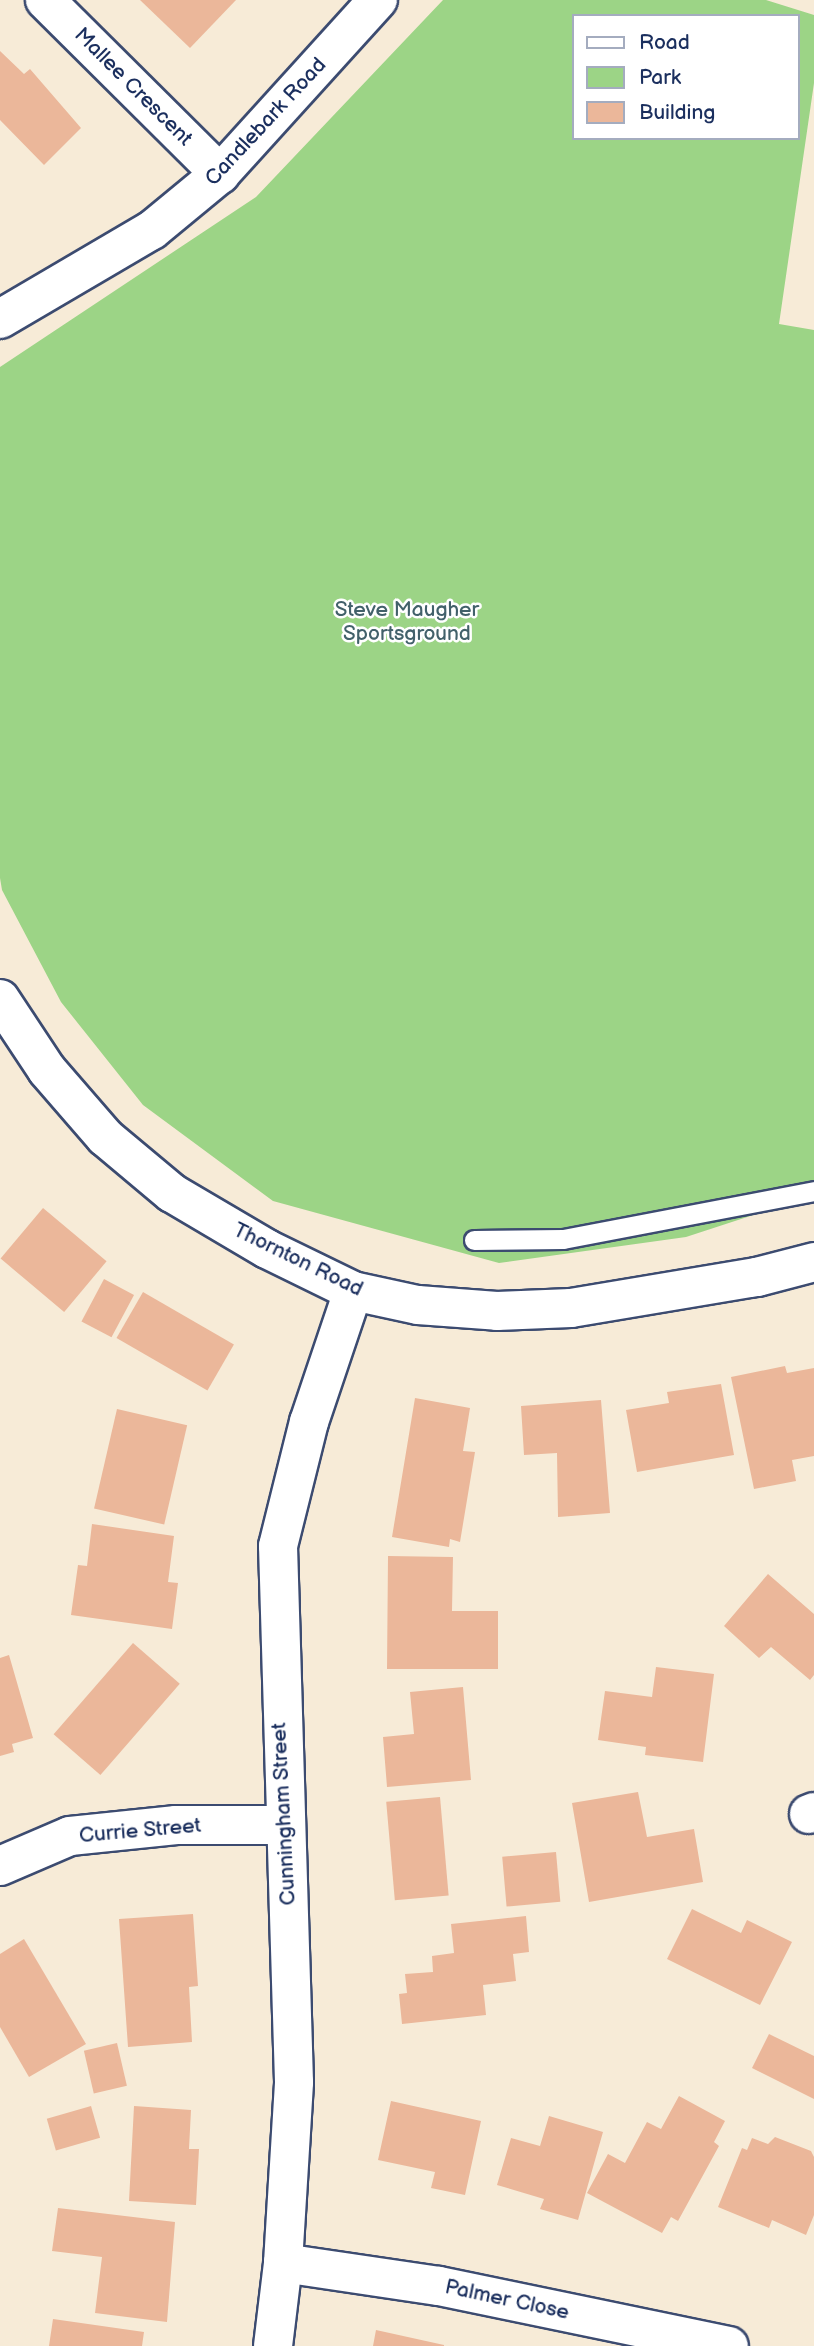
<!DOCTYPE html>
<html>
<head>
<meta charset="utf-8">
<style>
	body { margin:0 }
	#map { position:relative; width:814px; height:2346px; overflow:hidden; background:#f7ebd7; font-family:"Balsamiq Sans",sans-serif }
	div>[style] { position:absolute }
	.green>* { inset:0; background:#9cd486 }
	.building>* { inset:0; background:#ebb79a; transform-origin:0 0 }
	.roads { filter:drop-shadow(2px 0 #3c4b70) drop-shadow(-2px 0 #3c4b70) drop-shadow(0 2px #3c4b70) drop-shadow(0 -2px #3c4b70) }
	.lane>* { height:19px; margin:-9.5px; padding:0 9.5px; transform-origin:9.5px; border-radius:9.5px; background:#fff }
	.street>* { height:38px; margin:-19px; padding:0 19px; transform-origin:19px; border-radius:19px; background:#fff }
	.secondary>* { height:38px; margin:-19px; padding:0 19px; transform-origin:19px; border-radius:19px; background:#fff }
	span { translate:-50% -50%; white-space:nowrap; text-align:center; line-height:1.15; -webkit-text-stroke:5px #fff; paint-order:stroke }
	.street-label { font-size:21px; color:#1b2f5e }
	.park-label { font-size:21px; color:#42616a }
	.legend { position:absolute; left:572px; top:14px; width:228px; height:126px; box-sizing:border-box; background:#fff; border:2px solid #a4acbf; margin:0; padding:9px 12px; list-style:none; font-size:21px; color:#1b2f5e }
	.legend li { display:flex; align-items:center; gap:14px; height:35px }
	.legend b { width:35px; border:2px solid #a4acbf }
</style>
</head>
<body>
<div id="map">
	<div class="green">
		<i style="clip-path:polygon(evenodd,443px 0,766px 0,814px 15px,814px 83px,779px 324px,814px 330px,814px 1195px,686px 1237px,499px 1263px,273px 1201px,143px 1105px,61px 1002px,2px 890px,0 878px,0 367px,256px 197px,443px 0,574px 16px,798px 16px,798px 138px,574px 138px,574px 16px)"></i>
	</div>
	<div class="building">
		<i style="clip-path:polygon(140px 0,236px 0,190px 48px)"></i>
		<i style="clip-path:polygon(0 51px,24px 74px,30px 69px,81px 128px,44px 165px,0 120px)"></i>
		<i style="left:43px;top:1208px;width:83px;height:66px;rotate:40deg"></i>
		<i style="left:104px;top:1279px;width:34px;height:48px;rotate:28deg"></i>
		<i style="left:143px;top:1292px;width:105px;height:53px;rotate:30deg"></i>
		<i style="clip-path:polygon(785px 1366px,787px 1373px,814px 1368px,814px 1456px,792px 1460px,796px 1481px,754px 1489px,731px 1377px)"></i>
		<i style="clip-path:polygon(721px 1384px,734px 1455px,637px 1472px,626px 1410px,669px 1403px,667px 1392px)"></i>
		<i style="clip-path:polygon(415px 1398px,470px 1408px,463px 1451px,475px 1452px,460px 1542px,450px 1539px,449px 1547px,392px 1537px)"></i>
		<i style="clip-path:polygon(601px 1400px,610px 1513px,558px 1517px,557px 1453px,524px 1455px,521px 1406px)"></i>
		<i style="left:117px;top:1409px;width:72px;height:102px;rotate:13deg"></i>
		<i style="clip-path:polygon(92px 1524px,174px 1536px,168px 1582px,178px 1583px,172px 1629px,71px 1615px,78px 1565px,87px 1566px)"></i>
		<i style="clip-path:polygon(388px 1556px,453px 1557px,452px 1611px,498px 1611px,498px 1669px,387px 1669px)"></i>
		<i style="clip-path:polygon(768px 1574px,814px 1614px,814px 1675px,810px 1680px,771px 1647px,759px 1658px,724px 1626px)"></i>
		<i style="left:133px;top:1643px;width:62px;height:121px;rotate:41deg"></i>
		<i style="clip-path:polygon(9px 1655px,33px 1738px,12px 1744px,14px 1752px,0 1756px,0 1658px)"></i>
		<i style="clip-path:polygon(656px 1667px,714px 1674px,703px 1762px,645px 1755px,646px 1747px,598px 1740px,605px 1691px,652px 1697px)"></i>
		<i style="clip-path:polygon(463px 1687px,471px 1780px,387px 1787px,383px 1737px,414px 1734px,410px 1692px)"></i>
		<i style="clip-path:polygon(638px 1792px,647px 1837px,694px 1829px,703px 1882px,589px 1902px,572px 1803px)"></i>
		<i style="left:440px;top:1797px;width:99px;height:54px;rotate:85deg"></i>
		<i style="left:556px;top:1852px;width:50px;height:54px;rotate:85deg"></i>
		<i style="clip-path:polygon(692px 1909px,741px 1933px,747px 1920px,792px 1942px,760px 2005px,667px 1959px)"></i>
		<i style="clip-path:polygon(193px 1914px,198px 1986px,189px 1987px,192px 2042px,128px 2047px,119px 1919px)"></i>
		<i style="clip-path:polygon(526px 1916px,529px 1952px,513px 1954px,516px 1981px,483px 1985px,486px 2015px,402px 2024px,399px 1994px,407px 1993px,405px 1974px,433px 1972px,432px 1956px,454px 1953px,451px 1924px)"></i>
		<i style="clip-path:polygon(24px 1939px,86px 2044px,29px 2077px,0 2027px,0 1954px)"></i>
		<i style="clip-path:polygon(769px 2034px,814px 2056px,814px 2099px,752px 2068px)"></i>
		<i style="left:117px;top:2043px;width:44px;height:34px;rotate:77deg"></i>
		<i style="clip-path:polygon(679px 2096px,725px 2121px,714px 2142px,719px 2146px,678px 2221px,671px 2217px,662px 2233px,587px 2193px,608px 2154px,625px 2163px,647px 2122px,661px 2129px)"></i>
		<i style="clip-path:polygon(391px 2101px,481px 2121px,465px 2195px,431px 2188px,435px 2172px,378px 2160px)"></i>
		<i style="left:91px;top:2106px;width:33px;height:46px;rotate:74deg"></i>
		<i style="clip-path:polygon(134px 2106px,191px 2110px,189px 2149px,199px 2149px,196px 2205px,129px 2201px)"></i>
		<i style="clip-path:polygon(549px 2116px,603px 2132px,578px 2220px,540px 2209px,544px 2199px,497px 2185px,511px 2138px,540px 2146px)"></i>
		<i style="clip-path:polygon(775px 2137px,811px 2151px,814px 2157px,814px 2215px,806px 2235px,772px 2220px,769px 2228px,718px 2207px,742px 2148px,747px 2150px,752px 2138px,768px 2144px)"></i>
		<i style="clip-path:polygon(58px 2208px,175px 2222px,167px 2322px,95px 2313px,102px 2257px,52px 2251px)"></i>
		<i style="clip-path:polygon(53px 2319px,144px 2332px,142px 2346px,49px 2346px)"></i>
		<i style="clip-path:polygon(376px 2330px,444px 2345px,444px 2346px,373px 2346px)"></i>
	</div>
	<div class="roads">
		<div class="lane">
			<i style="left:474px;top:1240px;width:89px;rotate:-0.6deg"></i>
			<i style="left:563px;top:1239px;width:256px;rotate:-10.8deg"></i>
		</div>
		<div class="street">
			<i style="left:45px;top:0;width:247px;rotate:44.8deg"></i>
			<i style="left:809px;top:1814px;width:5px;rotate:-22deg"></i>
			<i style="left:0;top:1866px;width:76px;rotate:-23.2deg"></i>
			<i style="left:70px;top:1836px;width:107px;rotate:-5.9deg"></i>
			<i style="left:176px;top:1825px;width:110px"></i>
			<i style="left:283px;top:2263px;width:158px;rotate:8.4deg"></i>
			<i style="left:439px;top:2286px;width:296px;rotate:11.7deg"></i>
			<i style="left:273px;top:2346px;width:84px;rotate:-83.1deg"></i>
			<i style="left:283px;top:2263px;width:181px;rotate:-86.5deg"></i>
			<i style="left:294px;top:2082px;width:536px;rotate:-91.71deg"></i>
			<i style="left:278px;top:1546px;width:128px;rotate:-76deg"></i>
			<i style="left:309px;top:1422px;width:138px;rotate:-71.4deg"></i>
		</div>
		<div class="secondary">
			<i style="left:0;top:319px;width:176px;rotate:-30.4deg"></i>
			<i style="left:152px;top:230px;width:88px;rotate:-39.5deg"></i>
			<i style="left:220px;top:174px;width:235px;rotate:-47.8deg"></i>
			<i style="left:0;top:999px;width:85px;rotate:56.5deg"></i>
			<i style="left:47px;top:1070px;width:89px;rotate:49.1deg"></i>
			<i style="left:105px;top:1137px;width:87px;rotate:39.9deg"></i>
			<i style="left:172px;top:1193px;width:110px;rotate:30.5deg"></i>
			<i style="left:267px;top:1249px;width:96px;rotate:26deg"></i>
			<i style="left:353px;top:1291px;width:66px;rotate:12.2deg"></i>
			<i style="left:418px;top:1305px;width:79px;rotate:4.3deg"></i>
			<i style="left:497px;top:1311px;width:74px;rotate:-2.3deg"></i>
			<i style="left:571px;top:1308px;width:189px;rotate:-9.5deg"></i>
			<i style="left:757px;top:1277px;width:59px;rotate:-14.7deg"></i>
		</div>
	</div>
	<div class="street-label">
		<span style="left:133px;top:87px;rotate:45deg">Mallee Crescent</span>
		<span style="left:266px;top:122px;rotate:-47deg">Candlebark Road</span>
		<span style="left:298px;top:1260px;rotate:26deg">Thornton Road</span>
		<span style="left:284px;top:1814px;rotate:-93deg">Cunningham Street</span>
		<span style="left:140px;top:1831px;rotate:-5deg">Currie Street</span>
		<span style="left:507px;top:2300px;rotate:12deg">Palmer Close</span>
	</div>
	<div class="park-label">
		<span style="left:407px;top:622px">Steve Maugher<br>Sportsground</span>
	</div>
	<ul class="legend">
	<li><b style="height:9px;background:#fff"></b>Road</li>
	<li><b style="height:19px;background:#9cd486"></b>Park</li>
	<li><b style="height:19px;background:#ebb79a"></b>Building</li>
	</ul>
</div>
</body>
</html>
